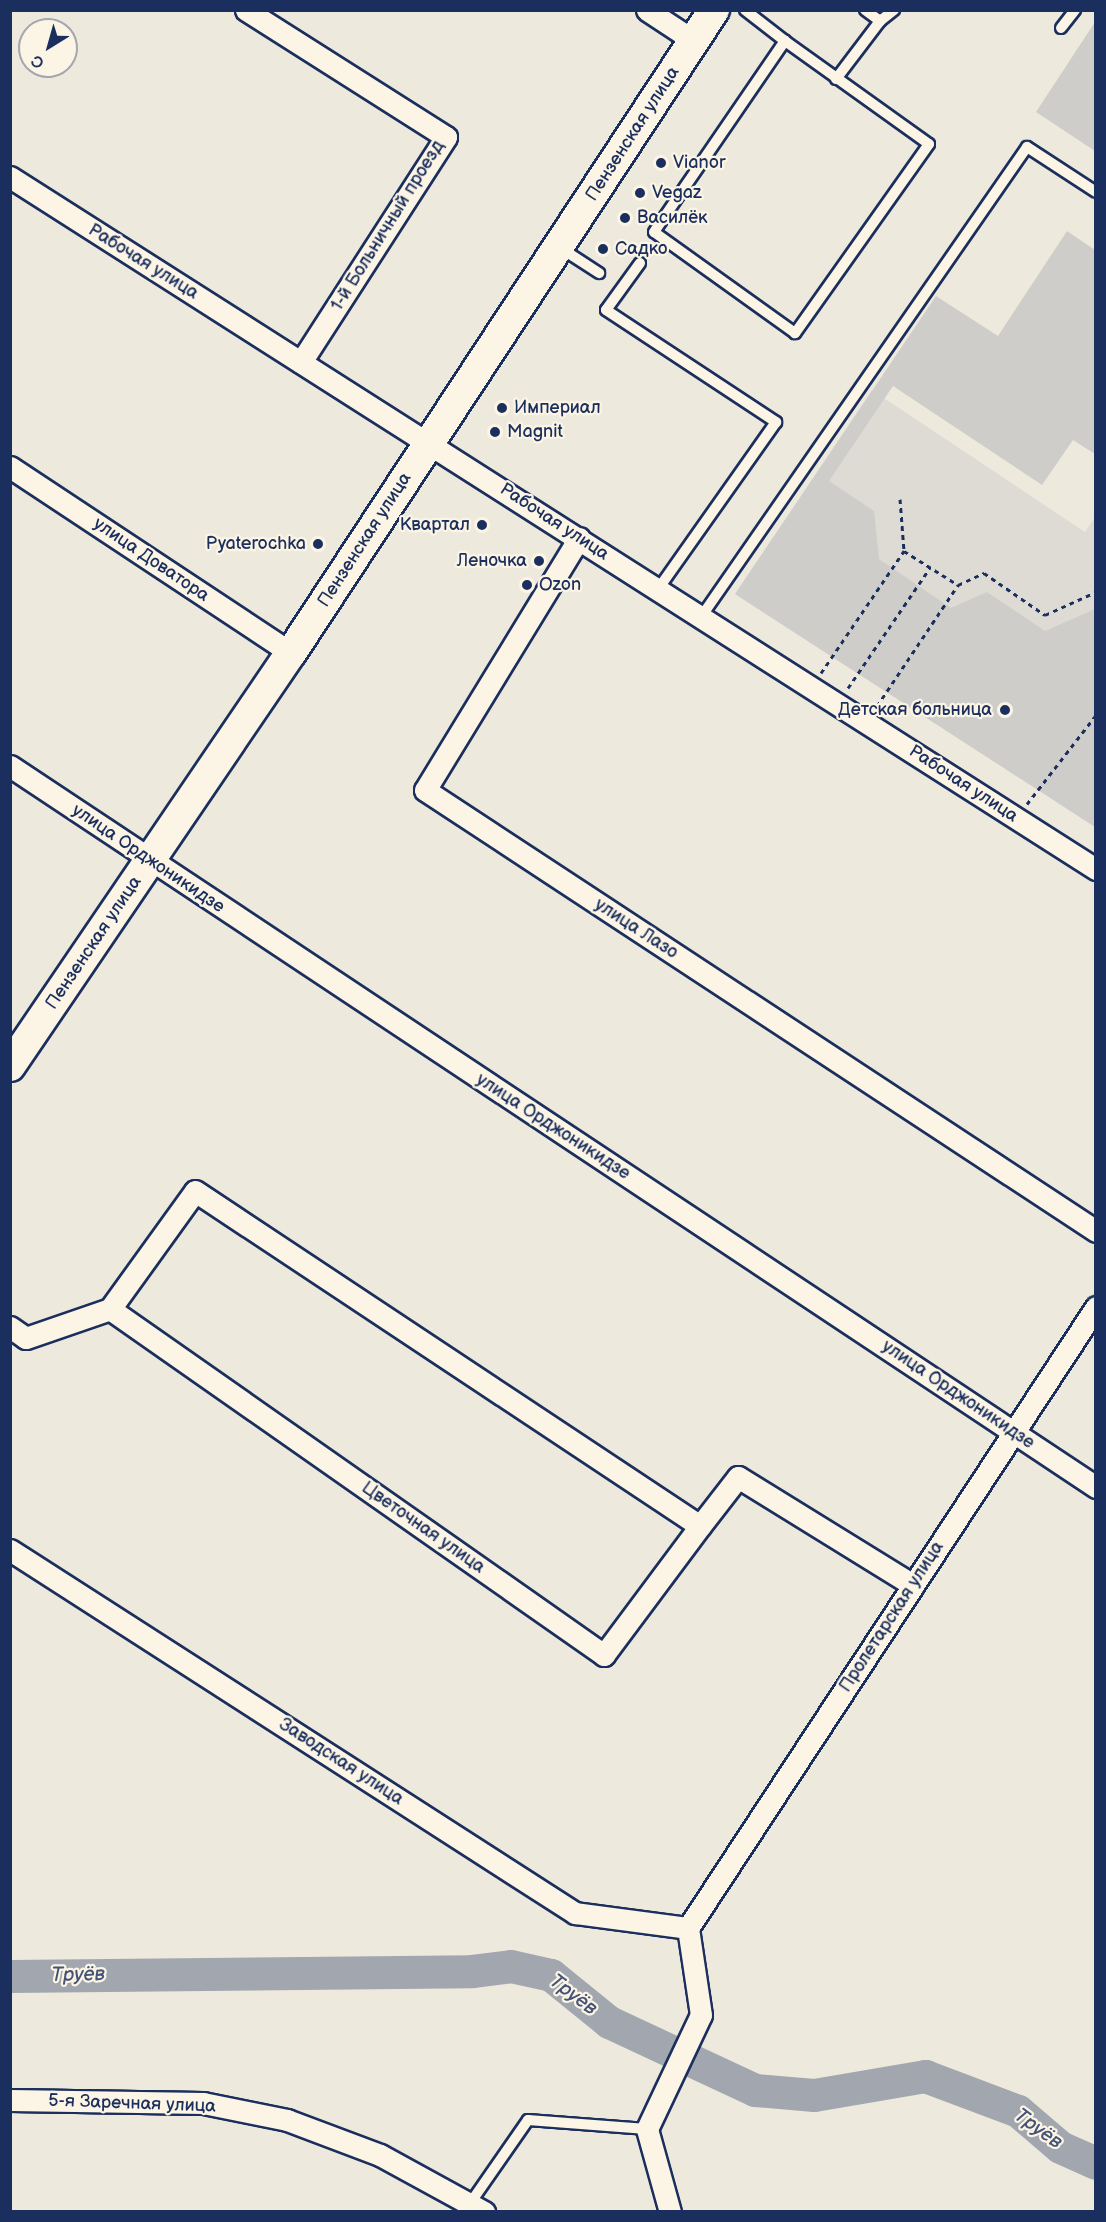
<!DOCTYPE html>
<html>
<head>
<meta charset="utf-8">
<style>
	body { margin:0 }
	#map { position:relative; width:1106px; height:2222px; overflow:hidden; background:#eee9dd; font-family:"Balsamiq Sans",sans-serif }
	div>[style] { position:absolute }
	.built>* { inset:0; background:#dedbd4 }
	.green>* { inset:0; background:#cfcdca }
	.river>* { height:33px; margin:-16.5px; padding:0 16.5px; transform-origin:16.5px; border-radius:16.5px; background:#a2a7af }
	.path>* { height:3px; margin-top:-1.5px; transform-origin:0; background:repeating-linear-gradient(90deg,#1b2f5e 0 4.5px,transparent 0 9px) }
	.roads { filter:drop-shadow(2px 0 #1b2f5e) drop-shadow(-2px 0 #1b2f5e) drop-shadow(0 2px #1b2f5e) drop-shadow(0 -2px #1b2f5e) }
	.lane>* { height:10px; margin:-5px; padding:0 5px; transform-origin:5px; border-radius:5px; background:#fcf5e5 }
	.street>* { height:21px; margin:-10.5px; padding:0 10.5px; transform-origin:10.5px; border-radius:10.5px; background:#fcf5e5 }
	.secondary>* { height:30px; margin:-15px; padding:0 15px; transform-origin:15px; border-radius:15px; background:#fcf5e5 }
	.dots>* { width:16px; height:16px; translate:-50% -50%; box-sizing:border-box; border:3px solid #fcf5e5; border-radius:50% }
	span { translate:-50% -50%; white-space:nowrap; text-align:center; line-height:1.15; -webkit-text-stroke:4.5px #fcf5e5; paint-order:stroke }
	.street-label { font-size:18px; color:#1b2f5e }
	.poi-label { font-size:18px; color:#1b2f5e }
	.left { translate:0 -50%; text-align:left }
	.right { translate:-100% -50%; text-align:right }
	.water-label { font-size:20px; color:#445376; font-style:italic }
	.frame { position:absolute; inset:0; border:12px solid #1b2f5e; pointer-events:none }
	.north { position:absolute; left:18px; top:18px; width:60px; height:60px; box-sizing:border-box; background:#fcf5e5; border:2px solid #a2a6af; border-radius:50%; rotate:217deg; font-size:16px; font-weight:700; line-height:24px; text-align:center; color:#1b2f5e }
	.north::after { content:''; display:block; margin:auto; width:21px; height:27px; background:#1b2f5e; clip-path:polygon(50% 0,100% 100%,50% 72%,0 100%) }
</style>
</head>
<body>
<div id="map">
	<div class="built">
		<i style="clip-path:polygon(872px 390px,1085px 532px,1095px 517px,1095px 827px,735px 594px)"></i>
	</div>
	<div class="green">
		<i style="clip-path:polygon(1095px 22px,1095px 151px,1036px 112px)"></i>
		<i style="clip-path:polygon(1067px 231px,1095px 250px,1095px 454px,1073px 440px,1042px 485px,893px 386px,829px 481px,874px 511px,879px 559px,951px 608px,987px 592px,1045px 631px,1095px 609px,1095px 827px,735px 594px,936px 296px,998px 336px)"></i>
	</div>
	<div class="river">
		<i style="left:10px;top:1976px;width:462px;rotate:-0.6deg"></i>
		<i style="left:472px;top:1971px;width:39px;rotate:-7deg"></i>
		<i style="left:511px;top:1966px;width:41px;rotate:12.7deg"></i>
		<i style="left:551px;top:1975px;width:75px;rotate:39deg"></i>
		<i style="left:609px;top:2022px;width:161px;rotate:25deg"></i>
		<i style="left:755px;top:2090px;width:59px;rotate:4.8deg"></i>
		<i style="left:814px;top:2095px;width:113px;rotate:-9.7deg"></i>
		<i style="left:925px;top:2076px;width:99px;rotate:20.6deg"></i>
		<i style="left:1018px;top:2111px;width:55px;rotate:40.6deg"></i>
		<i style="left:1060px;top:2147px;width:39px;rotate:24deg"></i>
	</div>
	<div class="path">
		<i style="left:900px;top:499px;width:52px;rotate:85.6deg"></i>
		<i style="left:904px;top:551px;width:64px;rotate:32.2deg"></i>
		<i style="left:958px;top:585px;width:29px;rotate:-25deg"></i>
		<i style="left:984px;top:573px;width:74px;rotate:34.5deg"></i>
		<i style="left:1045px;top:615px;width:56px;rotate:-24.3deg"></i>
		<i style="left:821px;top:673px;width:148px;rotate:-55.8deg"></i>
		<i style="left:848px;top:688px;width:145px;rotate:-55.7deg"></i>
		<i style="left:877px;top:706px;width:146px;rotate:-56.2deg"></i>
		<i style="left:1027px;top:804px;width:113px;rotate:-52.2deg"></i>
	</div>
	<div class="roads">
		<div class="lane">
			<i style="left:745px;top:10px;width:51px;rotate:37.8deg"></i>
			<i style="left:865px;top:10px;width:19px;rotate:36deg"></i>
			<i style="left:880px;top:21px;width:18px;rotate:-38deg"></i>
			<i style="left:1061px;top:28px;width:23px;rotate:-52deg"></i>
			<i style="left:785px;top:41px;width:177px;rotate:35.6deg"></i>
			<i style="left:929px;top:144px;width:232px;rotate:125.3deg"></i>
			<i style="left:795px;top:333px;width:173px;rotate:-144.4deg"></i>
			<i style="left:654px;top:232px;width:232px;rotate:-55.6deg"></i>
			<i style="left:836px;top:79px;width:73px;rotate:-52.8deg"></i>
			<i style="left:559px;top:247px;width:48px;rotate:33deg"></i>
			<i style="left:640px;top:263px;width:58px;rotate:125.9deg"></i>
			<i style="left:606px;top:310px;width:204px;rotate:33.4deg"></i>
			<i style="left:776px;top:422px;width:204px;rotate:125.2deg"></i>
			<i style="left:701px;top:617px;width:572px;rotate:-55.25deg"></i>
			<i style="left:1027px;top:147px;width:82px;rotate:33.1deg"></i>
			<i style="left:471px;top:2202px;width:100px;rotate:-55.2deg"></i>
			<i style="left:528px;top:2120px;width:119px;rotate:4.3deg"></i>
		</div>
		<div class="street">
			<i style="left:246px;top:10px;width:237px;rotate:32.4deg"></i>
			<i style="left:446px;top:137px;width:268px;rotate:122.8deg"></i>
			<i style="left:647px;top:10px;width:56px;rotate:33.4deg"></i>
			<i style="left:10px;top:177px;width:1288px;rotate:32.51deg"></i>
			<i style="left:10px;top:467px;width:337px;rotate:33.5deg"></i>
			<i style="left:579px;top:538px;width:295px;rotate:121.4deg"></i>
			<i style="left:425px;top:790px;width:803px;rotate:33.31deg"></i>
			<i style="left:10px;top:766px;width:1304px;rotate:33.58deg"></i>
			<i style="left:10px;top:1327px;width:19px;rotate:35deg"></i>
			<i style="left:26px;top:1338px;width:89px;rotate:-19deg"></i>
			<i style="left:110px;top:1309px;width:145px;rotate:-54.2deg"></i>
			<i style="left:195px;top:1191px;width:606px;rotate:33.56deg"></i>
			<i style="left:700px;top:1526px;width:161px;rotate:126.7deg"></i>
			<i style="left:604px;top:1655px;width:603px;rotate:-144.99deg"></i>
			<i style="left:700px;top:1526px;width:62px;rotate:-52.2deg"></i>
			<i style="left:738px;top:1477px;width:206px;rotate:31.7deg"></i>
			<i style="left:10px;top:1550px;width:672px;rotate:32.72deg"></i>
			<i style="left:575px;top:1913px;width:114px;rotate:7.6deg"></i>
			<i style="left:688px;top:1928px;width:743px;rotate:-56.69deg"></i>
			<i style="left:10px;top:2100px;width:193px;rotate:0.9deg"></i>
			<i style="left:203px;top:2103px;width:86px;rotate:11.4deg"></i>
			<i style="left:287px;top:2120px;width:99px;rotate:20.6deg"></i>
			<i style="left:380px;top:2155px;width:119px;rotate:28.7deg"></i>
			<i style="left:670px;top:2212px;width:86px;rotate:-105.5deg"></i>
			<i style="left:647px;top:2129px;width:126px;rotate:-64.7deg"></i>
			<i style="left:701px;top:2015px;width:88px;rotate:-98.5deg"></i>
		</div>
		<div class="secondary">
			<i style="left:10px;top:1066px;width:500px;rotate:-55.8deg"></i>
			<i style="left:291px;top:653px;width:770px;rotate:-56.66deg"></i>
		</div>
	</div>
	<div class="dots">
		<i style="left:661px;top:163px;background:#1b2f5e"></i>
		<i style="left:640px;top:193px;background:#1b2f5e"></i>
		<i style="left:625px;top:218px;background:#1b2f5e"></i>
		<i style="left:603px;top:249px;background:#1b2f5e"></i>
		<i style="left:502px;top:408px;background:#1b2f5e"></i>
		<i style="left:495px;top:432px;background:#1b2f5e"></i>
		<i style="left:482px;top:525px;background:#1b2f5e"></i>
		<i style="left:318px;top:544px;background:#1b2f5e"></i>
		<i style="left:539px;top:561px;background:#1b2f5e"></i>
		<i style="left:527px;top:585px;background:#1b2f5e"></i>
		<i style="left:1005px;top:710px;background:#1b2f5e"></i>
	</div>
	<div class="street-label">
		<span style="left:633px;top:134px;rotate:-57deg">Пензенская улица</span>
		<span style="left:388px;top:226px;rotate:-58deg">1-й Больничный проезд</span>
		<span style="left:143px;top:262px;rotate:32deg">Рабочая улица</span>
		<span style="left:554px;top:522px;rotate:33deg">Рабочая улица</span>
		<span style="left:365px;top:540px;rotate:-57deg">Пензенская улица</span>
		<span style="left:151px;top:560px;rotate:34deg">улица Доватора</span>
		<span style="left:963px;top:784px;rotate:33deg">Рабочая улица</span>
		<span style="left:148px;top:859px;rotate:34deg">улица Орджоникидзе</span>
		<span style="left:636px;top:929px;rotate:33deg">улица Лазо</span>
		<span style="left:94px;top:943px;rotate:-56deg">Пензенская улица</span>
		<span style="left:553px;top:1127px;rotate:33deg">улица Орджоникидзе</span>
		<span style="left:958px;top:1395px;rotate:34deg">улица Орджоникидзе</span>
		<span style="left:423px;top:1528px;rotate:35deg">Цветочная улица</span>
		<span style="left:892px;top:1617px;rotate:-57deg">Пролетарская улица</span>
		<span style="left:341px;top:1762px;rotate:33deg">Заводская улица</span>
		<span style="left:132px;top:2104px;rotate:2deg">5-я Заречная улица</span>
	</div>
	<div class="poi-label">
		<span class="left" style="left:673px;top:163px">Vianor</span>
		<span class="left" style="left:652px;top:193px">Vegaz</span>
		<span class="left" style="left:637px;top:218px">Василёк</span>
		<span class="left" style="left:615px;top:249px">Садко</span>
		<span class="left" style="left:514px;top:408px">Империал</span>
		<span class="left" style="left:507px;top:432px">Magnit</span>
		<span class="right" style="left:470px;top:525px">Квартал</span>
		<span class="right" style="left:306px;top:544px">Pyaterochka</span>
		<span class="right" style="left:527px;top:561px">Леночка</span>
		<span class="left" style="left:539px;top:585px">Ozon</span>
		<span class="right" style="left:992px;top:710px">Детская больница</span>
	</div>
	<div class="water-label">
		<span style="left:78px;top:1975px;rotate:-1deg">Труёв</span>
		<span style="left:573px;top:1995px;rotate:37deg">Труёв</span>
		<span style="left:1038px;top:2129px;rotate:36deg">Труёв</span>
	</div>
	<div class="frame"></div>
	<div class="north">С</div>
</div>
</body>
</html>
